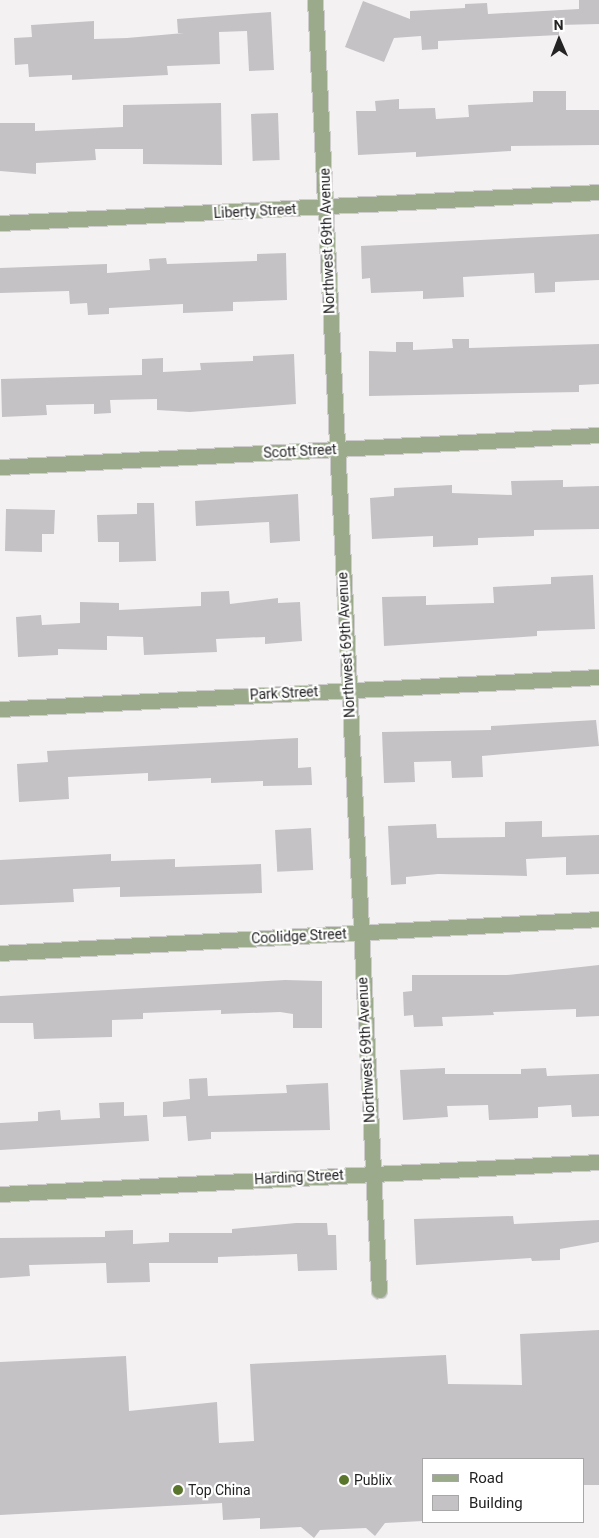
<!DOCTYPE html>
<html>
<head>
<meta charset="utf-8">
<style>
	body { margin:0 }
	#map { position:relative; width:599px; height:1538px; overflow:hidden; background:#f4f1f3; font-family:Roboto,sans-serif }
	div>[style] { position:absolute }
	.building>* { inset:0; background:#c5c2c5; transform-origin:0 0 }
	.roads { filter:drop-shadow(1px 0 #cfccce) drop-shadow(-1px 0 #cfccce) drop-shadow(0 1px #cfccce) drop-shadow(0 -1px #cfccce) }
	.street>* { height:15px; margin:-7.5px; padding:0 7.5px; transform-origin:7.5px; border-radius:7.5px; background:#9baa8a }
	.dots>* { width:14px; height:14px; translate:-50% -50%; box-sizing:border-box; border:2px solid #fff; border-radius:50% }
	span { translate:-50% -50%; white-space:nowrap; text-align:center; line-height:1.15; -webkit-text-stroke:4.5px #fff; paint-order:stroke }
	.street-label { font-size:14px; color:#242324 }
	.poi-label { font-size:14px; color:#242324 }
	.left { translate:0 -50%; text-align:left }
	.legend { position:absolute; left:422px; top:1458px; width:162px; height:65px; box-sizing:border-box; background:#fff; border:1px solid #a7a7a7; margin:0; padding:6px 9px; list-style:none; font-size:15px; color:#242324 }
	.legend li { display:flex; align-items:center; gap:10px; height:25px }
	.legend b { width:25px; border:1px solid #a7a7a7 }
	.north { position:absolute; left:534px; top:15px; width:50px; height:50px; -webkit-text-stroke:4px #fff; paint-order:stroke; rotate:359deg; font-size:14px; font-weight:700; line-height:20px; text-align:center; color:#242324 }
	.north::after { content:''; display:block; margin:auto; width:18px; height:22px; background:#242324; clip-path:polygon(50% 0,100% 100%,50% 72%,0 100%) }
</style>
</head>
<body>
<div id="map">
	<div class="building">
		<i style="clip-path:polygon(579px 0,599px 0,599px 24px,559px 25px,559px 35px,438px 41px,438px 49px,422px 50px,421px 36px,394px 38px,384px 62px,345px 47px,363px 1px,410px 19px,410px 11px,465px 8px,465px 4px,487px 3px,488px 14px,579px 9px)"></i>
		<i style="clip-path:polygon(271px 12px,274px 70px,249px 71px,247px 31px,219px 32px,220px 64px,167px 66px,168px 75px,72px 80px,72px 75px,29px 77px,28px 64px,15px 65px,14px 38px,32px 37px,31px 25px,94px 21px,94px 39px,127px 38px,184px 33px,178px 33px,177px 19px)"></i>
		<i style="clip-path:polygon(533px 91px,566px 91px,566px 110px,599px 110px,599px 145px,511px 146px,511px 151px,416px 157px,416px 152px,358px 155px,356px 111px,376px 111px,375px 101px,399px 99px,399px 109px,435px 108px,436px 119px,469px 117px,468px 105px,533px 102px)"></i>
		<i style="clip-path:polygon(221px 103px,222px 165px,143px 164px,143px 149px,95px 149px,96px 160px,36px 163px,36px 174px,0 171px,0 123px,35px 123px,35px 131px,123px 127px,123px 105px)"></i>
		<i style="left:278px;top:113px;width:47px;height:27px;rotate:88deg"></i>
		<i style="clip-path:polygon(599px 234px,599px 280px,555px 282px,555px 292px,535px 293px,534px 273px,463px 277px,464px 297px,423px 299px,423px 291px,371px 293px,370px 278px,362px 279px,361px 246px)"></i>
		<i style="clip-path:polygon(286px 253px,287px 300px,233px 302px,233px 311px,183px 313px,183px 304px,109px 308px,109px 314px,88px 315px,87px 303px,70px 304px,69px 291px,0 293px,0 268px,107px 264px,107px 273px,150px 270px,149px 259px,166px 258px,167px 264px,257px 261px,257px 254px)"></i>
		<i style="clip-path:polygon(452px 339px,469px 339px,469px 348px,599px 344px,599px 384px,579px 385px,579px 392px,369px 396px,369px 351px,396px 352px,396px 342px,413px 342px,413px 350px,453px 348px)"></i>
		<i style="clip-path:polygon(294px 354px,296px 404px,190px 412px,157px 410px,157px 399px,110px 400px,111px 413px,94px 414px,94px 404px,46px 405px,47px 415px,2px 417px,1px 379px,142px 375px,142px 359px,163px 358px,163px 372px,201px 370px,200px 363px,253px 361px,253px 356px)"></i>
		<i style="clip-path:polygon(563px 480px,563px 487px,599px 486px,599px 529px,534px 530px,534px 536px,478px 538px,478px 545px,433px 547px,433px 536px,372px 539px,370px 498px,394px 496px,394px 488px,452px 485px,452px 493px,512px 495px,511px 481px)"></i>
		<i style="clip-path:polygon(298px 494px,300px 541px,270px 543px,269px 522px,196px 526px,195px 501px)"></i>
		<i style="clip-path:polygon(137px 503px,154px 503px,156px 561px,119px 562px,119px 542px,98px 542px,97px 515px,137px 514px)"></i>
		<i style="clip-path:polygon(6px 509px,55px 510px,54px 534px,42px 534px,42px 552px,5px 551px)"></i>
		<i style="clip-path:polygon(593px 575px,595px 629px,537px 631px,537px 636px,384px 646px,382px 597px,426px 596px,426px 605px,494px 603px,493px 587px,551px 584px,551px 577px)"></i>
		<i style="clip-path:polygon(229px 591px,230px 604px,278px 598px,278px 603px,300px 602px,302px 641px,265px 644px,265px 637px,216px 639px,217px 652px,144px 655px,143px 637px,107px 636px,107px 650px,58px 649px,58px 655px,18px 657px,16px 617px,41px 615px,42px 625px,80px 623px,80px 602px,119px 603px,119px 610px,201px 606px,201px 592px)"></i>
		<i style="clip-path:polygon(596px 720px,599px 746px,482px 756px,483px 777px,452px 778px,451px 761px,414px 762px,415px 782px,384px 783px,382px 732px,491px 730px,491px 726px)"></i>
		<i style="clip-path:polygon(298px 738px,298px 768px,311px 767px,312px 785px,263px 786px,263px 781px,211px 783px,211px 778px,148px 781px,148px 773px,68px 777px,69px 799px,19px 802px,17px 764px,48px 762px,47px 751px)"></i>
		<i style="clip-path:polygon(542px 821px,542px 837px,599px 835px,599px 874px,566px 875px,566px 857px,526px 859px,527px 876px,438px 874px,406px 877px,406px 884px,391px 885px,388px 826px,436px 824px,437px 838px,505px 837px,505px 822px)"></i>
		<i style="left:311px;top:828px;width:42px;height:36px;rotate:87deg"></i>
		<i style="clip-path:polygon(111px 854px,111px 861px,175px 859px,175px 867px,261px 864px,262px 893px,120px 897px,120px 887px,73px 889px,74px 902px,0 905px,0 860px)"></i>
		<i style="clip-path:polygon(599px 965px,599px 1016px,576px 1017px,576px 1009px,493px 1012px,494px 1015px,442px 1017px,443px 1026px,414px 1027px,413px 1015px,404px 1016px,403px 992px,412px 991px,412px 975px,507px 975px)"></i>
		<i style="clip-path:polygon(285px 980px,322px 981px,322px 1028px,293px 1028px,293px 1014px,280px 1012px,221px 1014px,221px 1010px,143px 1013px,143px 1019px,112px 1020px,112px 1037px,34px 1039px,33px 1023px,0 1023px,0 996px)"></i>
		<i style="clip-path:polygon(445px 1068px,445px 1074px,521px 1074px,521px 1069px,546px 1068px,547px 1076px,599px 1074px,599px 1116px,572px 1117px,571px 1105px,538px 1107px,538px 1118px,489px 1120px,488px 1105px,447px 1106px,448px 1117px,403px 1120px,400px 1070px)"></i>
		<i style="clip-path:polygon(207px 1078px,208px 1096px,287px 1093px,286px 1085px,328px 1083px,330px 1130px,211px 1132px,211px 1139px,188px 1141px,186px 1116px,163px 1117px,163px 1102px,190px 1099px,189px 1079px)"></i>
		<i style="clip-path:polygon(124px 1102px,124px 1116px,147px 1115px,149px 1141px,0 1150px,0 1123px,38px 1121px,38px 1112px,60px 1110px,61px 1120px,100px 1118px,99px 1103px)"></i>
		<i style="clip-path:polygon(513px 1216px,514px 1224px,599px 1220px,599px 1242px,560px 1249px,560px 1260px,532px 1261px,531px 1258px,416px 1265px,414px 1219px)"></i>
		<i style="clip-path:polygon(296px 1223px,327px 1223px,328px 1235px,336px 1235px,337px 1270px,298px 1271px,297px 1254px,218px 1257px,218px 1263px,149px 1263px,150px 1282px,107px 1283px,106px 1263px,29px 1265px,30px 1276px,0 1278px,0 1238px,105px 1237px,105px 1231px,133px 1230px,133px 1244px,169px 1242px,169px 1233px,232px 1233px,232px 1229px)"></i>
		<i style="clip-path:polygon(599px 1330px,599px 1485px,583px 1485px,583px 1459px,423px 1459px,423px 1521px,385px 1523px,375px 1536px,366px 1528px,320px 1530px,314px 1538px,301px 1527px,260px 1529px,260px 1518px,223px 1520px,222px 1503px,0 1515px,0 1362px,126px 1356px,129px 1411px,217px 1402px,219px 1443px,254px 1441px,250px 1364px,446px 1355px,448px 1384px,522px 1385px,520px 1334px)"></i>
	</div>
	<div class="roads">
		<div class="street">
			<i style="left:315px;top:0;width:1292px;rotate:87.16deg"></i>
			<i style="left:0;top:223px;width:600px;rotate:-2.96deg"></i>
			<i style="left:0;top:467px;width:600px;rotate:-3.06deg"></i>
			<i style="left:0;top:709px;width:600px;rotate:-3.06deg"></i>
			<i style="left:0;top:953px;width:600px;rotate:-3.25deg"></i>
			<i style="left:0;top:1194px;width:600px;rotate:-3.06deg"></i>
		</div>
	</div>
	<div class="dots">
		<i style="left:344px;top:1480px;background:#59762c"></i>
		<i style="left:178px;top:1490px;background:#59762c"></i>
	</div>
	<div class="street-label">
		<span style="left:255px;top:211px;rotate:-3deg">Liberty Street</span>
		<span style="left:327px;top:241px;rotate:-92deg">Northwest 69th Avenue</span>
		<span style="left:300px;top:451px;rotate:-3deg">Scott Street</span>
		<span style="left:346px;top:645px;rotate:-93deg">Northwest 69th Avenue</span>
		<span style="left:284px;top:693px;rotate:-3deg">Park Street</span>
		<span style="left:299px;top:936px;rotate:-3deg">Coolidge Street</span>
		<span style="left:366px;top:1050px;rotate:-93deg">Northwest 69th Avenue</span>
		<span style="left:299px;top:1177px;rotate:-3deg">Harding Street</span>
	</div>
	<div class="poi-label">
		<span class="left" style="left:354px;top:1480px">Publix</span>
		<span class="left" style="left:188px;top:1490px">Top China</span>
	</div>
	<ul class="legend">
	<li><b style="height:6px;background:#9baa8a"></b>Road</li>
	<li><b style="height:14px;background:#c5c2c5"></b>Building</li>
	</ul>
	<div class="north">N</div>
</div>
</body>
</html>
